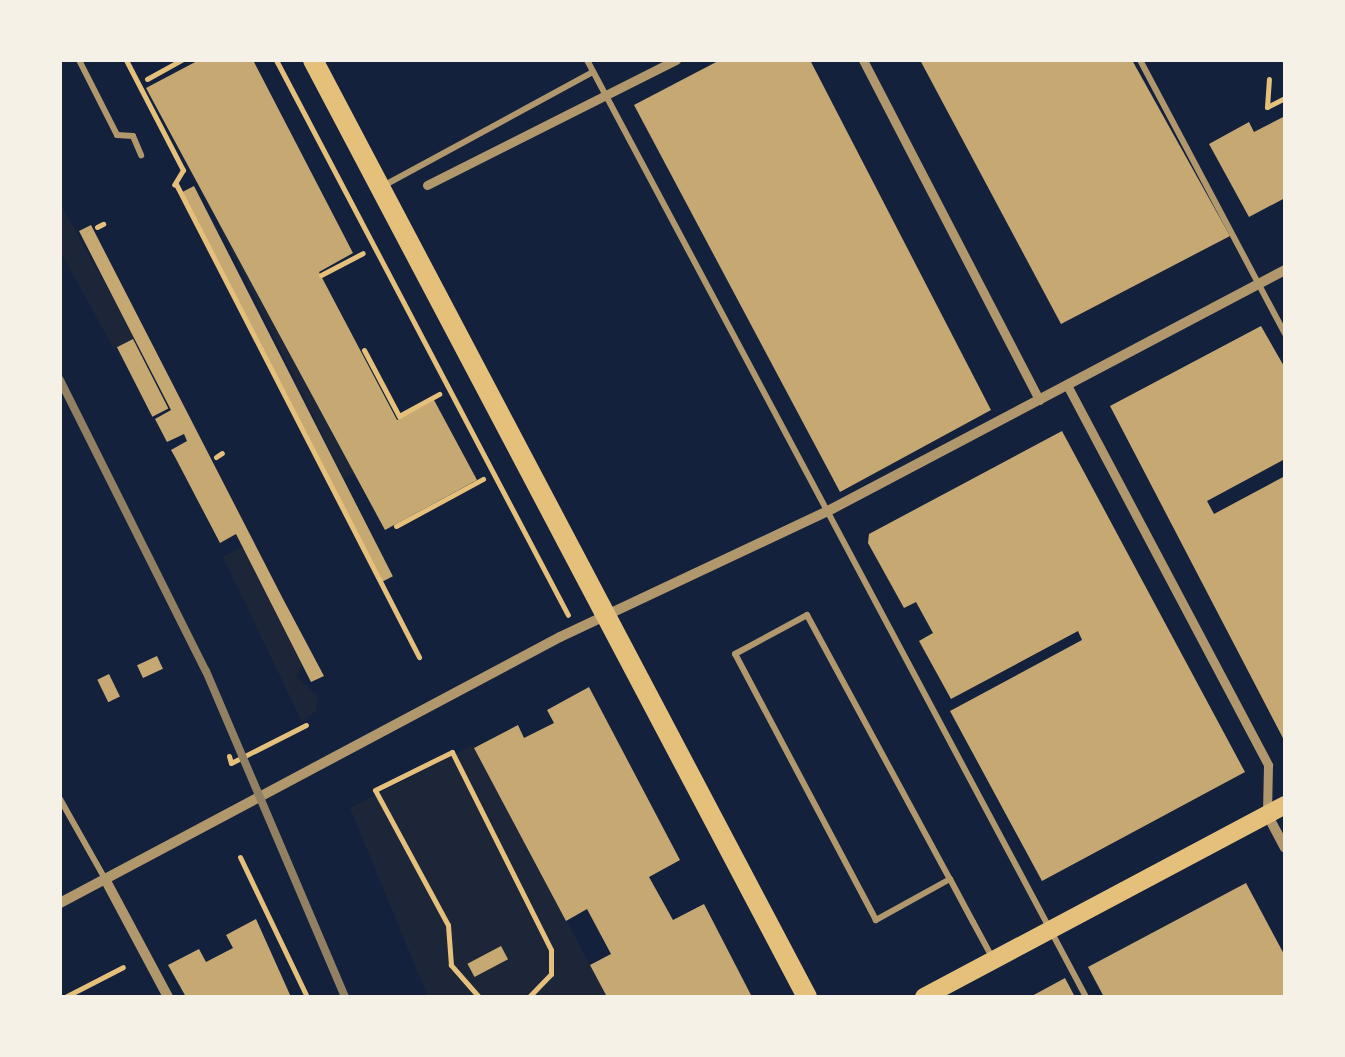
<!DOCTYPE html>
<html>
<head>
<meta charset="utf-8">
<style>
	body { margin:0 }
	#map { position:relative; width:1345px; height:1057px; overflow:hidden; background:#14213d; font-family:"Roboto Condensed",sans-serif }
	div>[style] { position:absolute }
	.green>* { inset:0; background:#1d2539 }
	.building>* { inset:0; background:#c6a872; transform-origin:0 0 }
	.path>* { height:5px; margin:-2.5px; padding:0 2.5px; transform-origin:2.5px; border-radius:2.5px; background:#e5c07b }
	.service>* { height:6px; margin:-3px; padding:0 3px; transform-origin:3px; border-radius:3px; background:#b1986c }
	.pedestrian>* { height:9px; margin:-4.5px; padding:0 4.5px; transform-origin:4.5px; border-radius:4.5px; background:#b1986c }
	.minor>* { height:10px; margin:-5px; padding:0 5px; transform-origin:5px; border-radius:5px; background:#b1986c }
	.secondary>* { height:18px; margin:-9px; padding:0 9px; transform-origin:9px; border-radius:9px; background:#e5c07b }
	.primary>* { height:20px; margin:-10px; padding:0 10px; transform-origin:10px; border-radius:10px; background:#e5c07b }
	.rail>* { height:8px; margin:-4px; padding:0 4px; transform-origin:4px; border-radius:4px; background:#918062 }
	span { translate:-50% -50%; white-space:nowrap; text-align:center; line-height:1.15; -webkit-text-stroke:9px #f6f1e7; paint-order:stroke }
	.frame { position:absolute; inset:0; border:62px solid #f6f1e7; pointer-events:none }
</style>
</head>
<body>
<div id="map">
	<div class="green">
		<i style="clip-path:polygon(198px 184px,218px 224px,223px 222px,355px 473px,344px 478px)"></i>
		<i style="clip-path:polygon(60px 203px,135px 338px,114px 349px,60px 251px)"></i>
		<i style="clip-path:polygon(242px 547px,302px 664px,297px 677px,318px 696px,316px 711px,302px 722px,223px 557px)"></i>
		<i style="clip-path:polygon(473px 745px,607px 997px,428px 997px,350px 808px)"></i>
	</div>
	<div class="building">
		<i style="clip-path:polygon(199px 60px,253px 60px,353px 253px,319px 272px,397px 420px,434px 400px,477px 480px,385px 530px,146px 88px)"></i>
		<i style="clip-path:polygon(720px 60px,810px 60px,991px 410px,840px 492px,634px 105px)"></i>
		<i style="clip-path:polygon(920px 60px,1132px 60px,1230px 236px,1061px 324px)"></i>
		<i style="clip-path:polygon(1285px 116px,1285px 198px,1249px 217px,1209px 144px,1249px 122px,1254px 132px)"></i>
		<i style="left:194px;top:186px;width:438px;height:13px;rotate:63deg"></i>
		<i style="clip-path:polygon(91px 225px,282px 597px,324px 676px,311px 682px,236px 534px,220px 543px,175px 457px,171px 450px,187px 441px,184px 434px,167px 442px,155px 419px,171px 410px,79px 231px)"></i>
		<i style="clip-path:polygon(1261px 326px,1285px 368px,1285px 459px,1207px 501px,1214px 514px,1285px 476px,1285px 742px,1110px 406px)"></i>
		<i style="left:133px;top:339px;width:78px;height:18px;rotate:63deg"></i>
		<i style="clip-path:polygon(1062px 431px,1245px 772px,1042px 881px,950px 711px,1082px 640px,1078px 631px,951px 699px,919px 641px,933px 633px,916px 602px,904px 608px,868px 543px,869px 534px)"></i>
		<i style="left:157px;top:656px;width:14px;height:22px;rotate:65deg"></i>
		<i style="left:109px;top:674px;width:25px;height:13px;rotate:64deg"></i>
		<i style="clip-path:polygon(589px 687px,680px 860px,649px 877px,673px 920px,704px 904px,752px 997px,607px 997px,590px 965px,611px 954px,587px 909px,566px 921px,474px 748px,518px 725px,524px 738px,554px 723px,547px 710px)"></i>
		<i style="clip-path:polygon(1246px 883px,1285px 956px,1285px 997px,1104px 997px,1088px 967px)"></i>
		<i style="clip-path:polygon(256px 919px,291px 997px,186px 997px,168px 965px,199px 949px,206px 962px,233px 948px,226px 935px)"></i>
		<i style="left:501px;top:946px;width:15px;height:38px;rotate:62deg"></i>
		<i style="clip-path:polygon(1065px 978px,1075px 997px,1030px 997px)"></i>
	</div>
	<div class="path">
		<i style="left:126px;top:60px;width:124px;rotate:62.6deg"></i>
		<i style="left:183px;top:170px;width:17px;rotate:121deg"></i>
		<i style="left:276px;top:60px;width:627px;rotate:62.25deg"></i>
		<i style="left:147px;top:79px;width:39px;rotate:-29deg"></i>
		<i style="left:1267px;top:107px;width:28px;rotate:-86deg"></i>
		<i style="left:1267px;top:107px;width:20px;rotate:-27deg"></i>
		<i style="left:176px;top:184px;width:532px;rotate:62.81deg"></i>
		<i style="left:97px;top:227px;width:7px;rotate:-27deg"></i>
		<i style="left:321px;top:275px;width:47px;rotate:-27.6deg"></i>
		<i style="left:364px;top:350px;width:75px;rotate:62.1deg"></i>
		<i style="left:399px;top:416px;width:46px;rotate:-28.8deg"></i>
		<i style="left:216px;top:457px;width:7px;rotate:-34deg"></i>
		<i style="left:396px;top:526px;width:99px;rotate:-28.4deg"></i>
		<i style="left:229px;top:756px;width:7px;rotate:74deg"></i>
		<i style="left:231px;top:763px;width:84px;rotate:-26.9deg"></i>
		<i style="left:240px;top:857px;width:155px;rotate:64.4deg"></i>
		<i style="left:65px;top:997px;width:65px;rotate:-27.3deg"></i>
		<i style="left:479px;top:997px;width:43px;rotate:-131.2deg"></i>
		<i style="left:451px;top:965px;width:40px;rotate:-94.3deg"></i>
		<i style="left:448px;top:925px;width:153px;rotate:-118.4deg"></i>
		<i style="left:375px;top:790px;width:86px;rotate:-26.3deg"></i>
		<i style="left:452px;top:752px;width:221px;rotate:63.4deg"></i>
		<i style="left:551px;top:950px;width:24px;rotate:90deg"></i>
		<i style="left:551px;top:974px;width:32px;rotate:134deg"></i>
	</div>
	<div class="service">
		<i style="left:79px;top:60px;width:84px;rotate:63.1deg"></i>
		<i style="left:117px;top:135px;width:16px;rotate:4deg"></i>
		<i style="left:133px;top:136px;width:21px;rotate:67deg"></i>
		<i style="left:587px;top:60px;width:1062px;rotate:61.96deg"></i>
		<i style="left:1140px;top:60px;width:310px;rotate:62.1deg"></i>
		<i style="left:383px;top:186px;width:239px;rotate:-28.5deg"></i>
		<i style="left:60px;top:799px;width:92px;rotate:60.6deg"></i>
		<i style="left:950px;top:879px;width:85px;rotate:151deg"></i>
		<i style="left:876px;top:920px;width:301px;rotate:-117.9deg"></i>
		<i style="left:735px;top:654px;width:82px;rotate:-28.4deg"></i>
		<i style="left:807px;top:615px;width:300px;rotate:61.6deg"></i>
		<i style="left:950px;top:879px;width:49px;rotate:61.9deg"></i>
		<i style="left:973px;top:922px;width:42px;rotate:61.6deg"></i>
	</div>
	<div class="pedestrian">
		<i style="left:863px;top:60px;width:383px;rotate:62.6deg"></i>
		<i style="left:427px;top:185px;width:279px;rotate:-26.7deg"></i>
		<i style="left:1067px;top:385px;width:430px;rotate:62.1deg"></i>
		<i style="left:1268px;top:765px;width:49px;rotate:91.2deg"></i>
	</div>
	<div class="minor">
		<i style="left:1267px;top:814px;width:38px;rotate:62deg"></i>
		<i style="left:105px;top:879px;width:134px;rotate:61.9deg"></i>
		<i style="left:60px;top:903px;width:566px;rotate:-28.01deg"></i>
		<i style="left:560px;top:637px;width:296px;rotate:-25.2deg"></i>
		<i style="left:828px;top:511px;width:517px;rotate:-27.81deg"></i>
	</div>
	<div class="secondary">
		<i style="left:924px;top:997px;width:409px;rotate:-28deg"></i>
	</div>
	<div class="primary">
		<i style="left:313px;top:60px;width:1059px;rotate:62.2deg"></i>
	</div>
	<div class="rail">
		<i style="left:60px;top:380px;width:326px;rotate:63.4deg"></i>
		<i style="left:206px;top:671px;width:354px;rotate:66.9deg"></i>
	</div>
	<div class="frame"></div>
</div>
</body>
</html>
